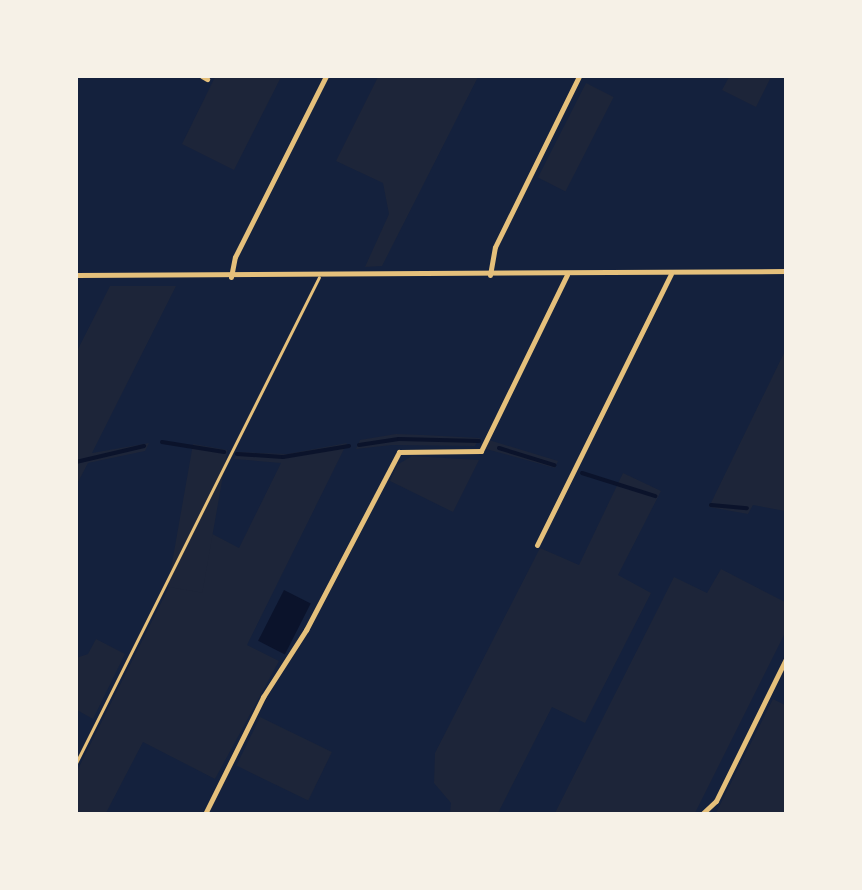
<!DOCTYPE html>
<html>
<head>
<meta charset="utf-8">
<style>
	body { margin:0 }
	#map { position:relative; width:862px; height:890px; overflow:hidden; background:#14213d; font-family:"Source Serif 4",serif }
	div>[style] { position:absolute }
	.green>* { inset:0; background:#1d2539; transform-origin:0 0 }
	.water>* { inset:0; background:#0b132b; transform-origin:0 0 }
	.stream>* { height:4px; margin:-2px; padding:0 2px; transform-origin:2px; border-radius:2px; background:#0b132b }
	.service>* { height:3px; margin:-1.5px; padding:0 1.5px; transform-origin:1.5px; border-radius:1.5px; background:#e5c07b }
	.minor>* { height:5px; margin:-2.5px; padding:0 2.5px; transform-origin:2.5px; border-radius:2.5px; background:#e5c07b }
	span { translate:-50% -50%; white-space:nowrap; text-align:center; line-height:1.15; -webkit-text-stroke:4.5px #f6f1e7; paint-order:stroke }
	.frame { position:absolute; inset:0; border:78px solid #f6f1e7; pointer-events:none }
</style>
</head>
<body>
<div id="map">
	<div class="green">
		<i style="clip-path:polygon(215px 77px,281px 77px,234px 170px,182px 144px)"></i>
		<i style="clip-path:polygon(378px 77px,478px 77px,382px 266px,365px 267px,389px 214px,383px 183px,336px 161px)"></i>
		<i style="clip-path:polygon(729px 77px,729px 76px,771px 77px,756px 107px,722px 90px)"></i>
		<i style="left:586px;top:83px;width:31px;height:106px;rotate:27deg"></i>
		<i style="clip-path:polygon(110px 286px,176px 286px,92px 453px,149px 443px,145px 451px,88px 463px,77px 484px,77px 351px)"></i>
		<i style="clip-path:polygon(785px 351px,785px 511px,753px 505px,748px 514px,709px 507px)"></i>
		<i style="clip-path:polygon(396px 434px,423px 435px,480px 438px,475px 446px,392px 445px,356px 449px,360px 440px)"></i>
		<i style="clip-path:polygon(489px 440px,558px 461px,555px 468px,486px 449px)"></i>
		<i style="clip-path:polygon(347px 443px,247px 645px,279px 661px,215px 779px,143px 742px,106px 813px,77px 813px,77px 771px,199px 527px,239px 548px,281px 463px,234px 459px,237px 452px,287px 454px)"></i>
		<i style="left:193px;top:444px;width:35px;height:145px;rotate:10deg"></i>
		<i style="clip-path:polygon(412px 456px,479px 460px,453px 512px,390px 481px,397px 465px)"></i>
		<i style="clip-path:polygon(623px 473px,661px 491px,618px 575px,651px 593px,585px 723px,552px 707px,498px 813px,450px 813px,451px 803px,434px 783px,435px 753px,540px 548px,579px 565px)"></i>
		<i style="clip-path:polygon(721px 569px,785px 602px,785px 633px,695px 813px,555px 813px,674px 577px,707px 593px)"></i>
		<i style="clip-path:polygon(96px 639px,125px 654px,93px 719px,77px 710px,76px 658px,88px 654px)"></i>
		<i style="clip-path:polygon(773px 699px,785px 705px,785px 813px,716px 813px)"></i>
		<i style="left:260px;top:717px;width:80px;height:54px;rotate:26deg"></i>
	</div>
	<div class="water">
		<i style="left:284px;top:590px;width:30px;height:57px;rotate:27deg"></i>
	</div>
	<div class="stream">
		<i style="left:162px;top:442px;width:63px;rotate:9.2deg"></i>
		<i style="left:359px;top:445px;width:40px;rotate:-8.5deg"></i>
		<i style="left:399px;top:439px;width:80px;rotate:1.4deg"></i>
		<i style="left:499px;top:448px;width:58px;rotate:17.2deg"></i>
		<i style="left:237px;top:454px;width:46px;rotate:3.7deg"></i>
		<i style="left:283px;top:457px;width:67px;rotate:-9.5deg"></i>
		<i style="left:76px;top:462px;width:70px;rotate:-13.2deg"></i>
		<i style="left:582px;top:473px;width:77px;rotate:17.5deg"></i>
		<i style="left:711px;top:505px;width:36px;rotate:5deg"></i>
	</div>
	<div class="service">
		<i style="left:76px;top:763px;width:543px;rotate:-63.43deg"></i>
	</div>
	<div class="minor">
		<i style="left:202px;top:76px;width:6px;rotate:31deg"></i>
		<i style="left:76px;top:275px;width:710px;rotate:-0.32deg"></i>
		<i style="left:490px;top:275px;width:28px;rotate:-80deg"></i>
		<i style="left:495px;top:247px;width:191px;rotate:-63.8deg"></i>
		<i style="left:231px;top:277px;width:20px;rotate:-79deg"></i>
		<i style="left:235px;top:257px;width:203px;rotate:-63.3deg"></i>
		<i style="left:537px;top:545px;width:302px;rotate:-63.7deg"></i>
		<i style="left:205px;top:814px;width:131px;rotate:-63.6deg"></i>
		<i style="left:263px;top:697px;width:80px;rotate:-57.3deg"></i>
		<i style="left:306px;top:630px;width:201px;rotate:-62.4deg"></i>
		<i style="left:399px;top:452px;width:82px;rotate:-0.7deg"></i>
		<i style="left:481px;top:451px;width:196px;rotate:-64deg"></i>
		<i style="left:702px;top:814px;width:19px;rotate:-43deg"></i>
		<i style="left:716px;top:801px;width:158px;rotate:-63.8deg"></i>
	</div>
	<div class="frame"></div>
</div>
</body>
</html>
